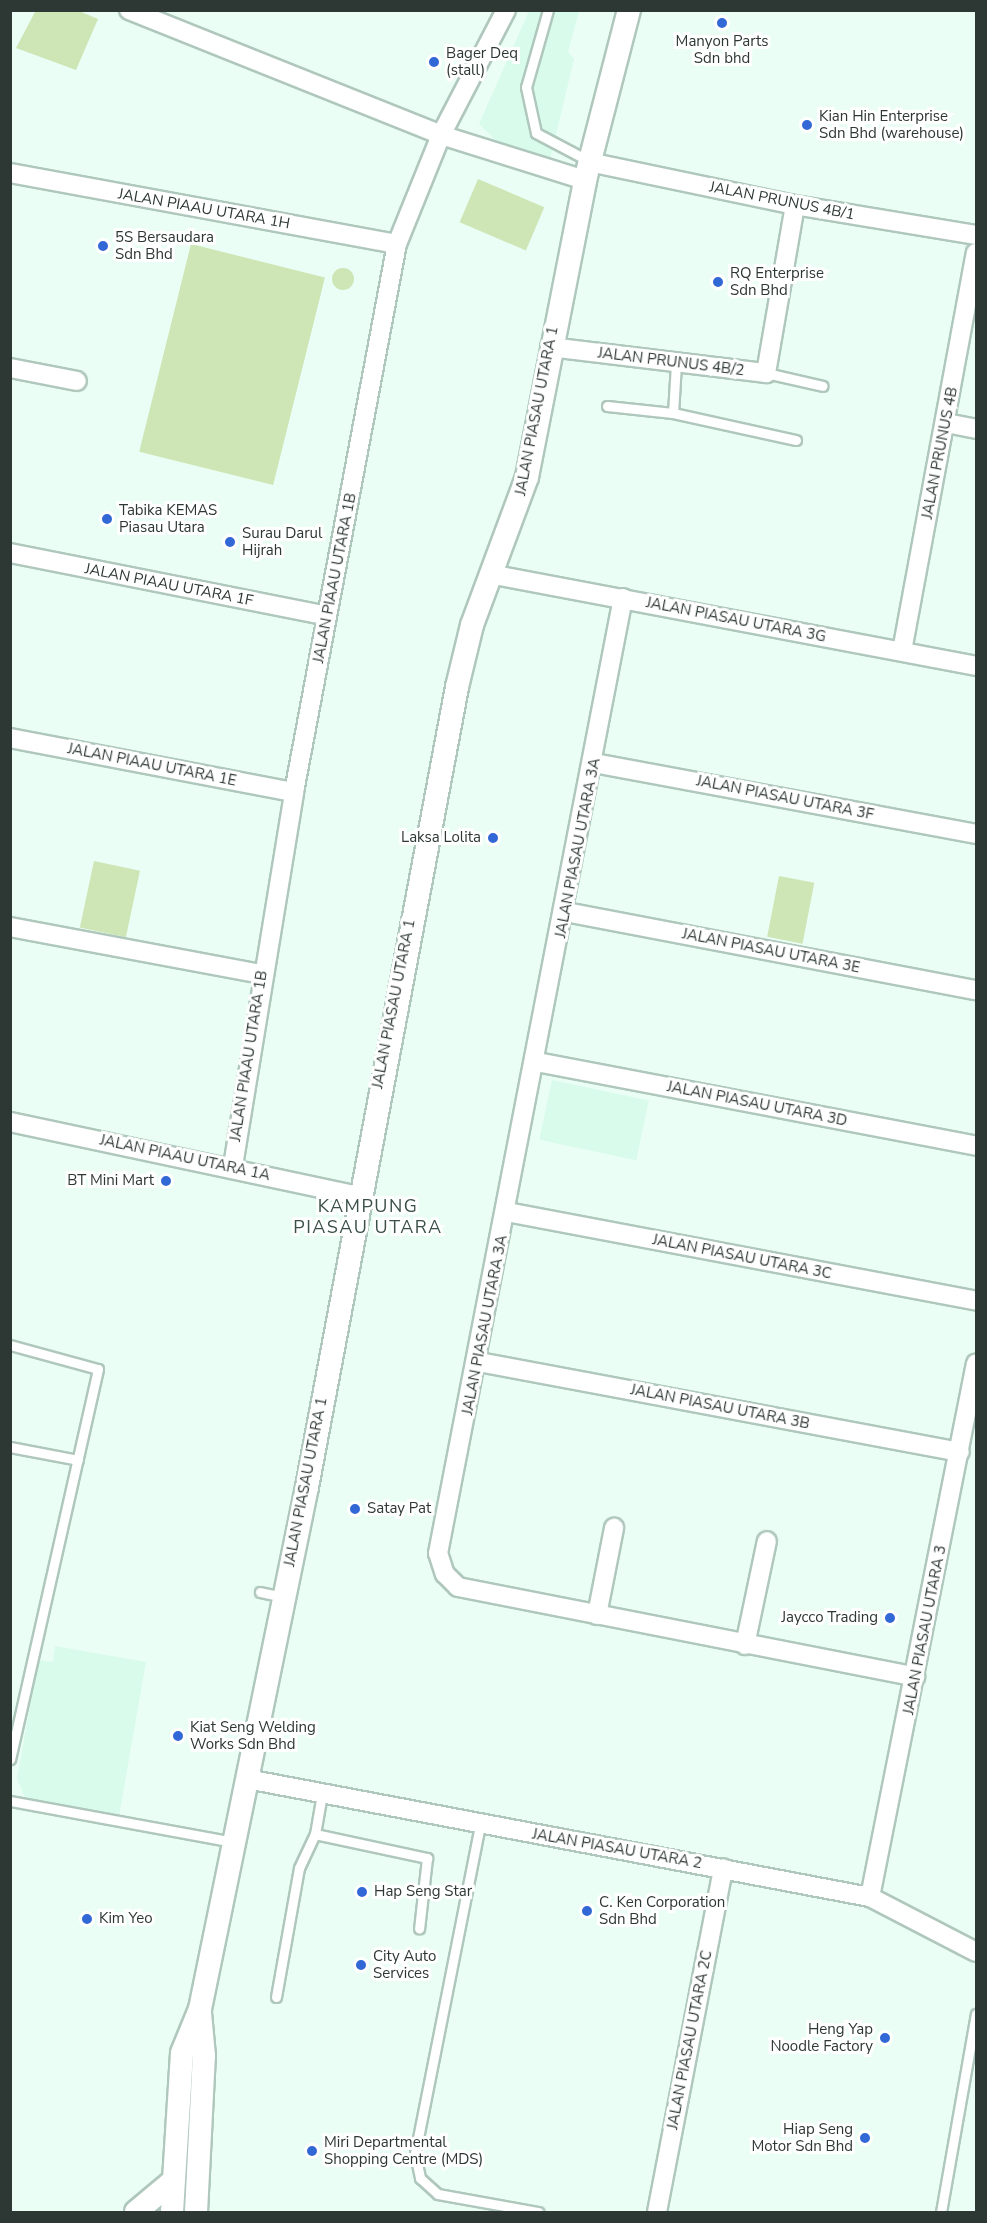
<!DOCTYPE html>
<html>
<head>
<meta charset="utf-8">
<style>
	body { margin:0 }
	#map { position:relative; width:987px; height:2223px; overflow:hidden; background:#eafef5; font-family:"Nunito Sans",sans-serif }
	div>[style] { position:absolute }
	.built>* { inset:0; background:#d9fbec; transform-origin:0 0 }
	.green>* { inset:0; background:#cee6b5; transform-origin:0 0 }
	.round { border-radius:50% }
	.roads { filter:drop-shadow(2px 0 #afc7bc) drop-shadow(-2px 0 #afc7bc) drop-shadow(0 2px #afc7bc) drop-shadow(0 -2px #afc7bc) }
	.service>* { height:9px; margin:-4.5px; padding:0 4.5px; transform-origin:4.5px; border-radius:4.5px; background:#fff }
	.minor>* { height:18px; margin:-9px; padding:0 9px; transform-origin:9px; border-radius:9px; background:#fff }
	.tertiary>* { height:22px; margin:-11px; padding:0 11px; transform-origin:11px; border-radius:11px; background:#fff }
	.dots>* { width:16px; height:16px; translate:-50% -50%; box-sizing:border-box; border:3px solid #fff; border-radius:50% }
	span { translate:-50% -50%; white-space:nowrap; text-align:center; line-height:1.15; -webkit-text-stroke:6px #fff; paint-order:stroke }
	.poi-label { font-size:15px; color:#2d3733 }
	.left { translate:0 -50%; text-align:left }
	.right { translate:-100% -50%; text-align:right }
	.street-label { font-size:15px; color:#2d3733 }
	.quarter-label { font-size:18px; color:#3a5047; letter-spacing:1.5px }
	.frame { position:absolute; inset:0; border:12px solid #2d3733; pointer-events:none }
</style>
</head>
<body>
<div id="map">
	<div class="built">
		<i style="clip-path:polygon(529px 11px,579px 11px,568px 52px,574px 59px,550px 160px,502px 146px,479px 124px)"></i>
		<i style="left:552px;top:1080px;width:99px;height:61px;rotate:12deg"></i>
		<i style="clip-path:polygon(55px 1646px,146px 1662px,119px 1816px,26px 1800px,17px 1779px,38px 1660px,53px 1662px)"></i>
	</div>
	<div class="green">
		<i style="clip-path:polygon(36px 10px,79px 11px,98px 19px,76px 70px,16px 48px)"></i>
		<i style="left:478px;top:179px;width:72px;height:47px;rotate:23deg"></i>
		<i style="left:191px;top:244px;width:138px;height:214px;rotate:14deg"></i>
		<i class="round" style="left:332px;top:268px;width:22px;height:22px"></i>
		<i style="left:94px;top:861px;width:47px;height:68px;rotate:12deg"></i>
		<i style="left:779px;top:876px;width:36px;height:62px;rotate:11deg"></i>
	</div>
	<div class="roads">
		<div class="service">
			<i style="left:548px;top:10px;width:80px;rotate:105.9deg"></i>
			<i style="left:526px;top:87px;width:47px;rotate:77.7deg"></i>
			<i style="left:536px;top:133px;width:60px;rotate:27.8deg"></i>
			<i style="left:766px;top:373px;width:58px;rotate:12.8deg"></i>
			<i style="left:607px;top:406px;width:66px;rotate:6.1deg"></i>
			<i style="left:673px;top:413px;width:126px;rotate:12.4deg"></i>
			<i style="left:673px;top:413px;width:49px;rotate:-86.5deg"></i>
			<i style="left:10px;top:1345px;width:91px;rotate:15.3deg"></i>
			<i style="left:98px;top:1369px;width:400px;rotate:102.7deg"></i>
			<i style="left:10px;top:1447px;width:69px;rotate:10.8deg"></i>
			<i style="left:260px;top:1592px;width:25px;rotate:12deg"></i>
			<i style="left:10px;top:1801px;width:227px;rotate:10.4deg"></i>
			<i style="left:480px;top:1825px;width:335px;rotate:101.2deg"></i>
			<i style="left:415px;top:2154px;width:25px;rotate:78deg"></i>
			<i style="left:420px;top:2178px;width:24px;rotate:42deg"></i>
			<i style="left:438px;top:2194px;width:102px;rotate:10.2deg"></i>
			<i style="left:315px;top:1834px;width:115px;rotate:12.1deg"></i>
			<i style="left:427px;top:1858px;width:71px;rotate:96.4deg"></i>
			<i style="left:276px;top:1997px;width:131px;rotate:-79.9deg"></i>
			<i style="left:299px;top:1868px;width:38px;rotate:-65deg"></i>
			<i style="left:315px;top:1834px;width:41px;rotate:-80.1deg"></i>
			<i style="left:941px;top:2212px;width:201px;rotate:-80deg"></i>
		</div>
		<div class="minor">
			<i style="left:129px;top:10px;width:336px;rotate:21.8deg"></i>
			<i style="left:441px;top:135px;width:151px;rotate:17.4deg"></i>
			<i style="left:589px;top:162px;width:210px;rotate:11.8deg"></i>
			<i style="left:795px;top:205px;width:183px;rotate:9.4deg"></i>
			<i style="left:10px;top:173px;width:393px;rotate:10.4deg"></i>
			<i style="left:550px;top:347px;width:218px;rotate:6.9deg"></i>
			<i style="left:766px;top:373px;width:170px;rotate:-80.2deg"></i>
			<i style="left:10px;top:368px;width:68px;rotate:11deg"></i>
			<i style="left:946px;top:423px;width:31px;rotate:11deg"></i>
			<i style="left:10px;top:553px;width:323px;rotate:11.2deg"></i>
			<i style="left:495px;top:575px;width:490px;rotate:10.7deg"></i>
			<i style="left:623px;top:598px;width:973px;rotate:100.96deg"></i>
			<i style="left:438px;top:1553px;width:22px;rotate:72deg"></i>
			<i style="left:445px;top:1574px;width:18px;rotate:45deg"></i>
			<i style="left:458px;top:1587px;width:466px;rotate:11.1deg"></i>
			<i style="left:902px;top:651px;width:405px;rotate:-79.5deg"></i>
			<i style="left:10px;top:738px;width:289px;rotate:10.8deg"></i>
			<i style="left:594px;top:763px;width:389px;rotate:10.5deg"></i>
			<i style="left:566px;top:912px;width:417px;rotate:10.8deg"></i>
			<i style="left:10px;top:927px;width:256px;rotate:10.6deg"></i>
			<i style="left:537px;top:1062px;width:447px;rotate:10.8deg"></i>
			<i style="left:10px;top:1122px;width:356px;rotate:12deg"></i>
			<i style="left:233px;top:1166px;width:379px;rotate:-80.7deg"></i>
			<i style="left:294px;top:792px;width:558px;rotate:-79.36deg"></i>
			<i style="left:397px;top:244px;width:118px;rotate:-68deg"></i>
			<i style="left:441px;top:135px;width:141px;rotate:-62.5deg"></i>
			<i style="left:507px;top:1212px;width:477px;rotate:10.7deg"></i>
			<i style="left:479px;top:1362px;width:489px;rotate:10.6deg"></i>
			<i style="left:597px;top:1615px;width:89px;rotate:-78.9deg"></i>
			<i style="left:745px;top:1645px;width:106px;rotate:-78.1deg"></i>
			<i style="left:247px;top:1779px;width:634px;rotate:10.73deg"></i>
			<i style="left:870px;top:1897px;width:119px;rotate:27.4deg"></i>
			<i style="left:870px;top:1897px;width:544px;rotate:-78.77deg"></i>
			<i style="left:657px;top:2212px;width:350px;rotate:-79.1deg"></i>
		</div>
		<div class="tertiary">
			<i style="left:136px;top:2212px;width:48px;rotate:-40deg"></i>
			<i style="left:172px;top:2212px;width:159px;rotate:-86.4deg"></i>
			<i style="left:182px;top:2053px;width:48px;rotate:-67.8deg"></i>
			<i style="left:200px;top:2009px;width:533px;rotate:-78.42deg"></i>
			<i style="left:307px;top:1487px;width:814px;rotate:-79.38deg"></i>
			<i style="left:457px;top:687px;width:64px;rotate:-76.4deg"></i>
			<i style="left:472px;top:625px;width:158px;rotate:-69.6deg"></i>
			<i style="left:527px;top:477px;width:303px;rotate:-78.9deg"></i>
			<i style="left:585px;top:180px;width:176px;rotate:-75.5deg"></i>
			<i style="left:196px;top:2212px;width:156px;rotate:-87.1deg"></i>
			<i style="left:204px;top:2056px;width:43px;rotate:-95.3deg"></i>
		</div>
	</div>
	<div class="dots">
		<i style="left:722px;top:23px;background:#3268d6"></i>
		<i style="left:434px;top:62px;background:#3268d6"></i>
		<i style="left:807px;top:125px;background:#3268d6"></i>
		<i style="left:103px;top:246px;background:#3268d6"></i>
		<i style="left:718px;top:282px;background:#3268d6"></i>
		<i style="left:107px;top:519px;background:#3268d6"></i>
		<i style="left:230px;top:542px;background:#3268d6"></i>
		<i style="left:493px;top:838px;background:#3268d6"></i>
		<i style="left:166px;top:1181px;background:#3268d6"></i>
		<i style="left:355px;top:1509px;background:#3268d6"></i>
		<i style="left:890px;top:1618px;background:#3268d6"></i>
		<i style="left:178px;top:1736px;background:#3268d6"></i>
		<i style="left:362px;top:1892px;background:#3268d6"></i>
		<i style="left:587px;top:1911px;background:#3268d6"></i>
		<i style="left:87px;top:1919px;background:#3268d6"></i>
		<i style="left:361px;top:1965px;background:#3268d6"></i>
		<i style="left:885px;top:2038px;background:#3268d6"></i>
		<i style="left:865px;top:2138px;background:#3268d6"></i>
		<i style="left:312px;top:2151px;background:#3268d6"></i>
	</div>
	<div class="poi-label">
		<span style="left:722px;top:50px">Manyon Parts<br>Sdn bhd</span>
		<span class="left" style="left:446px;top:62px">Bager Deq<br>(stall)</span>
		<span class="left" style="left:819px;top:125px">Kian Hin Enterprise<br>Sdn Bhd (warehouse)</span>
		<span class="left" style="left:115px;top:246px">5S Bersaudara<br>Sdn Bhd</span>
		<span class="left" style="left:730px;top:282px">RQ Enterprise<br>Sdn Bhd</span>
		<span class="left" style="left:119px;top:519px">Tabika KEMAS<br>Piasau Utara</span>
		<span class="left" style="left:242px;top:542px">Surau Darul<br>Hijrah</span>
		<span class="right" style="left:481px;top:838px">Laksa Lolita</span>
		<span class="right" style="left:154px;top:1181px">BT Mini Mart</span>
		<span class="left" style="left:367px;top:1509px">Satay Pat</span>
		<span class="right" style="left:878px;top:1618px">Jaycco Trading</span>
		<span class="left" style="left:190px;top:1736px">Kiat Seng Welding<br>Works Sdn Bhd</span>
		<span class="left" style="left:374px;top:1892px">Hap Seng Star</span>
		<span class="left" style="left:599px;top:1911px">C. Ken Corporation<br>Sdn Bhd</span>
		<span class="left" style="left:99px;top:1919px">Kim Yeo</span>
		<span class="left" style="left:373px;top:1965px">City Auto<br>Services</span>
		<span class="right" style="left:873px;top:2038px">Heng Yap<br>Noodle Factory</span>
		<span class="right" style="left:853px;top:2138px">Hiap Seng<br>Motor Sdn Bhd</span>
		<span class="left" style="left:324px;top:2151px">Miri Departmental<br>Shopping Centre (MDS)</span>
	</div>
	<div class="street-label">
		<span style="left:782px;top:201px;rotate:11deg">JALAN PRUNUS 4B/1</span>
		<span style="left:204px;top:209px;rotate:10deg">JALAN PIAAU UTARA 1H</span>
		<span style="left:671px;top:362px;rotate:7deg">JALAN PRUNUS 4B/2</span>
		<span style="left:537px;top:411px;rotate:-79deg">JALAN PIASAU UTARA 1</span>
		<span style="left:940px;top:453px;rotate:-79deg">JALAN PRUNUS 4B</span>
		<span style="left:335px;top:578px;rotate:-79deg">JALAN PIAAU UTARA 1B</span>
		<span style="left:169px;top:585px;rotate:11deg">JALAN PIAAU UTARA 1F</span>
		<span style="left:736px;top:620px;rotate:11deg">JALAN PIASAU UTARA 3G</span>
		<span style="left:152px;top:765px;rotate:11deg">JALAN PIAAU UTARA 1E</span>
		<span style="left:785px;top:798px;rotate:11deg">JALAN PIASAU UTARA 3F</span>
		<span style="left:578px;top:848px;rotate:-79deg">JALAN PIASAU UTARA 3A</span>
		<span style="left:771px;top:951px;rotate:11deg">JALAN PIASAU UTARA 3E</span>
		<span style="left:394px;top:1004px;rotate:-79deg">JALAN PIASAU UTARA 1</span>
		<span style="left:249px;top:1056px;rotate:-81deg">JALAN PIAAU UTARA 1B</span>
		<span style="left:757px;top:1104px;rotate:11deg">JALAN PIASAU UTARA 3D</span>
		<span style="left:185px;top:1158px;rotate:12deg">JALAN PIAAU UTARA 1A</span>
		<span style="left:742px;top:1257px;rotate:11deg">JALAN PIASAU UTARA 3C</span>
		<span style="left:485px;top:1325px;rotate:-79deg">JALAN PIASAU UTARA 3A</span>
		<span style="left:720px;top:1407px;rotate:11deg">JALAN PIASAU UTARA 3B</span>
		<span style="left:306px;top:1482px;rotate:-79deg">JALAN PIASAU UTARA 1</span>
		<span style="left:925px;top:1630px;rotate:-79deg">JALAN PIASAU UTARA 3</span>
		<span style="left:617px;top:1849px;rotate:10deg">JALAN PIASAU UTARA 2</span>
		<span style="left:690px;top:2040px;rotate:-79deg">JALAN PIASAU UTARA 2C</span>
	</div>
	<div class="quarter-label">
		<span style="left:368px;top:1217px">KAMPUNG<br>PIASAU UTARA</span>
	</div>
	<div class="frame"></div>
</div>
</body>
</html>
